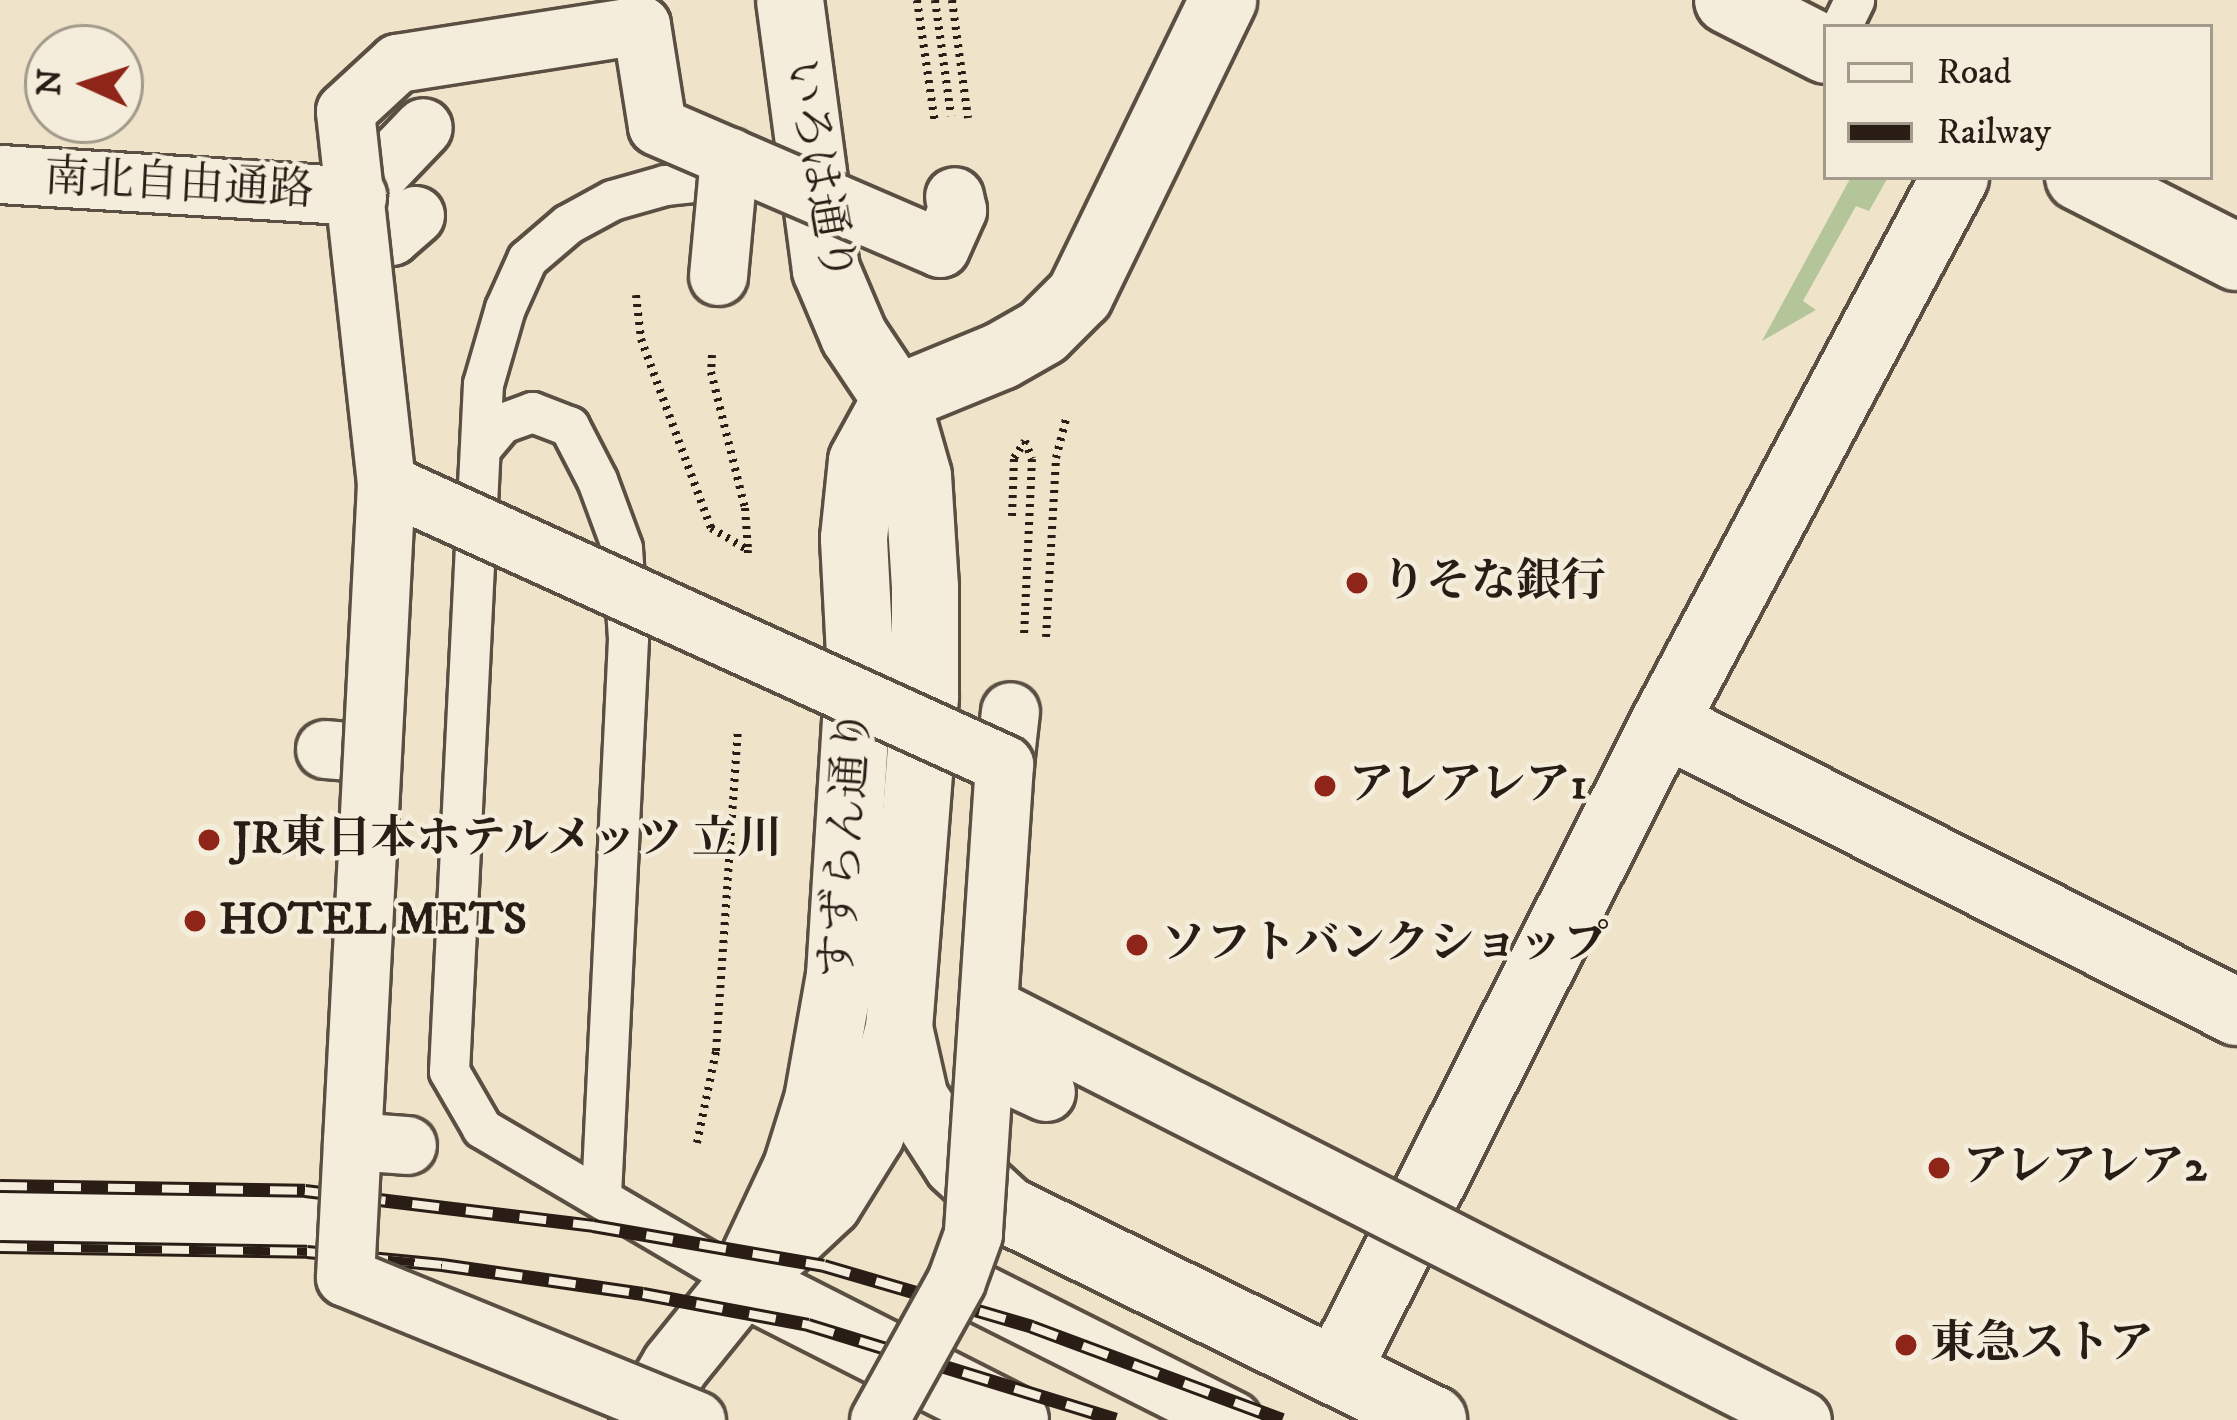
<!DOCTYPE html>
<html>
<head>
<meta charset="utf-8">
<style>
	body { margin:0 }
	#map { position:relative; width:2237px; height:1420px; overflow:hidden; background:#efe4c9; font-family:"IM FELL DW Pica","Noto Serif JP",serif }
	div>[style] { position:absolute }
	.green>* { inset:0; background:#b4c59a }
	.path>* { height:8px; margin-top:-4px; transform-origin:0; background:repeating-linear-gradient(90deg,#291d15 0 3px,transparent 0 9px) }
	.roads { filter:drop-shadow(3px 0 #5a4f42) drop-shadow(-3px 0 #5a4f42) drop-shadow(0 3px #5a4f42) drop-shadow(0 -3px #5a4f42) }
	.service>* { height:39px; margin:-19.5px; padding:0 19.5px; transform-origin:19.5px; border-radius:19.5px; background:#f5eddc }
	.pedestrian>* { height:57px; margin:-28.5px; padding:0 28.5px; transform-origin:28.5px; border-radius:28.5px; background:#f5eddc }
	.minor>* { height:66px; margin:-33px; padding:0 33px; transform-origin:33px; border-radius:33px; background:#f5eddc }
	.tertiary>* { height:66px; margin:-33px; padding:0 33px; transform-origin:33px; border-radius:33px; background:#f5eddc }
	.rail>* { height:14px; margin-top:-7px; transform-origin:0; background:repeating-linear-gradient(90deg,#f5eddc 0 27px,#291d15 0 54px); box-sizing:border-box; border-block:3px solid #291d15 }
	.bridges { filter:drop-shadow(3px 0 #5a4f42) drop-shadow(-3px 0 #5a4f42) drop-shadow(0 3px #5a4f42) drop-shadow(0 -3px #5a4f42) }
	.pedestrian-bridge>* { height:57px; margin:-28.5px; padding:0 28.5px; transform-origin:28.5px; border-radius:28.5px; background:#f5eddc }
	.dots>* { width:33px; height:33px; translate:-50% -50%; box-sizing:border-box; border:6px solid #f5eddc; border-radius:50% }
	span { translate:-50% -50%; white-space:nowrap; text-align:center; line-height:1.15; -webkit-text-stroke:9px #f5eddc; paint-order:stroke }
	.street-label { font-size:45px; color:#291d15 }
	.poi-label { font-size:45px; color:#291d15; font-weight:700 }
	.left { translate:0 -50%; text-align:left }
	.legend { position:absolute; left:1823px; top:24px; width:390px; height:156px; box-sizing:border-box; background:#f5eddc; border:3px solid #a39a8c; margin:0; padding:15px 21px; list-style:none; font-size:36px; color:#291d15 }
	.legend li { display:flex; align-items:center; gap:24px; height:60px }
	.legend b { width:60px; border:3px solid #a39a8c }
	.north { position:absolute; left:24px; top:24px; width:120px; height:120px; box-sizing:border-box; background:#f5eddc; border:3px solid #a39a8c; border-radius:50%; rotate:273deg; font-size:33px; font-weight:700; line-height:48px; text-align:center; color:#291d15 }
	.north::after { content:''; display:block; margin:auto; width:42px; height:54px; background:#8f2418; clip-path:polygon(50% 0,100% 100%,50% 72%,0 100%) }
</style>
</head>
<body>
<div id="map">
	<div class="green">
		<i style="clip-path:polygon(1851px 177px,1887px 179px,1869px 211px,1856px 206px,1803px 301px,1816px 310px,1762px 341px)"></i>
	</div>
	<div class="path">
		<i style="left:917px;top:0;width:124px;rotate:81.7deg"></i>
		<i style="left:935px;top:0;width:117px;rotate:82.1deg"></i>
		<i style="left:952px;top:0;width:119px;rotate:82.3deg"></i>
		<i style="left:636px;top:295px;width:44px;rotate:83.5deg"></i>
		<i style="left:641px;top:339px;width:202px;rotate:69.7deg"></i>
		<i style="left:711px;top:528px;width:43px;rotate:30.7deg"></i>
		<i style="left:748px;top:550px;width:8px;rotate:97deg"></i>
		<i style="left:712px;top:355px;width:17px;rotate:93deg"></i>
		<i style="left:711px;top:372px;width:140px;rotate:76deg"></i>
		<i style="left:745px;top:508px;width:42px;rotate:85.9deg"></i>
		<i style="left:1012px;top:516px;width:58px;rotate:-88deg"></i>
		<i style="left:1014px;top:458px;width:20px;rotate:-57deg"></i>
		<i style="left:1025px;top:441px;width:19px;rotate:69deg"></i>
		<i style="left:1032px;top:459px;width:176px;rotate:92.6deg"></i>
		<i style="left:1046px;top:637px;width:179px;rotate:-86.8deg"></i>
		<i style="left:1056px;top:458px;width:40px;rotate:-75.6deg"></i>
		<i style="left:697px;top:1143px;width:94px;rotate:-78.3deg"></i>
		<i style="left:716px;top:1051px;width:323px;rotate:-86.1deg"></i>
	</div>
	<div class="roads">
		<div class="service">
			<i style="left:1841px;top:27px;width:30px;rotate:-64deg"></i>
			<i style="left:480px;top:449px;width:34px;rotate:-50deg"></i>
			<i style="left:502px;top:423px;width:32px;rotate:-20deg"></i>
			<i style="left:532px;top:412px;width:40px;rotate:21deg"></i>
			<i style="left:569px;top:426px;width:61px;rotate:62.6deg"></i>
			<i style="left:597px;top:480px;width:72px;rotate:69.8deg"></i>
			<i style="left:622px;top:548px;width:91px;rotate:86.2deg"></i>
			<i style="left:628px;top:639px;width:558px;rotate:92.78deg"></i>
			<i style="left:743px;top:1282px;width:303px;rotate:-149.5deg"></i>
			<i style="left:482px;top:1128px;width:66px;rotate:-120.1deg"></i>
			<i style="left:449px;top:1071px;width:688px;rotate:-87.17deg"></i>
			<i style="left:483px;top:384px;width:79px;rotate:-73.9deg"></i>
			<i style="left:505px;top:308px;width:54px;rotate:-65.8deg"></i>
			<i style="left:527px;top:259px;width:54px;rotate:-40.5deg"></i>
			<i style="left:568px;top:224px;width:50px;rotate:-28.6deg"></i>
			<i style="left:612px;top:200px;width:55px;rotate:-15.8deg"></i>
			<i style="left:665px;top:185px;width:85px;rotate:-6deg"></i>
		</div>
		<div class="pedestrian">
			<i style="left:415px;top:215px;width:32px;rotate:139deg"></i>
			<i style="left:391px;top:236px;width:52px;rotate:-130.4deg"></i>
			<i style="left:357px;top:196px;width:95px;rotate:-46.3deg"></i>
			<i style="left:325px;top:749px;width:47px;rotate:4.9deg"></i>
			<i style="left:1004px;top:764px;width:53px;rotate:-83.5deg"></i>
			<i style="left:0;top:1212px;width:347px;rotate:2.1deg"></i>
			<i style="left:956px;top:1281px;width:309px;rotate:26.7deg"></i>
		</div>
		<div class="minor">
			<i style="left:1664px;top:723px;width:642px;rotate:26.76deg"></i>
			<i style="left:1337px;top:1371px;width:726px;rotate:-63.22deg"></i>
			<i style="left:1664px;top:723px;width:619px;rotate:-61.94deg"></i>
			<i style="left:643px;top:1420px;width:63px;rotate:-59.3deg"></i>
			<i style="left:675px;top:1366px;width:108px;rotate:-51deg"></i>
		</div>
		<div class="tertiary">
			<i style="left:1728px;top:0;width:110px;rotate:27deg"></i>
			<i style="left:2079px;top:177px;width:177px;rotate:26.9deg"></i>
			<i style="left:899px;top:1028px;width:73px;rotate:77.3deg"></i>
			<i style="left:915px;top:1099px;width:77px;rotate:57.1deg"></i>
			<i style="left:957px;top:1164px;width:68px;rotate:42.6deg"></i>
			<i style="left:1007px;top:1210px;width:475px;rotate:26.2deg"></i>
			<i style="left:781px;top:1247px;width:64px;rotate:-43.1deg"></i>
			<i style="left:828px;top:1203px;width:81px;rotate:-58.1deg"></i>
			<i style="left:871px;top:1134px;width:110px;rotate:-75.2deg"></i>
			<i style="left:899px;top:1028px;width:333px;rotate:-85.5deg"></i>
			<i style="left:925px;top:696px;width:109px;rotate:-90deg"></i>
			<i style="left:925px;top:587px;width:111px;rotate:-93.6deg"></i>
			<i style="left:918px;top:476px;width:80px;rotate:-105.9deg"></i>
			<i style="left:896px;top:399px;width:76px;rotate:-123.7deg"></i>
			<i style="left:854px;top:336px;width:72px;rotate:-113deg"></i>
			<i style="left:826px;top:270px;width:272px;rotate:-97.6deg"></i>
			<i style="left:743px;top:1282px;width:127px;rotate:-64.8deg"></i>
			<i style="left:797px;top:1167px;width:70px;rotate:-72.6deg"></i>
			<i style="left:818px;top:1100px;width:127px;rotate:-80deg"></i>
			<i style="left:840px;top:975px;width:322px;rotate:-86.4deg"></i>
			<i style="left:860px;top:654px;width:116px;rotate:-93deg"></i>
			<i style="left:854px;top:538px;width:77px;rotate:-84.1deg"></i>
			<i style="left:862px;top:461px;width:71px;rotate:-61.3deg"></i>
			<i style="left:896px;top:399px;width:113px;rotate:-22.3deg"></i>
			<i style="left:1001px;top:356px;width:48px;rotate:-29.7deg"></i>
			<i style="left:1043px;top:332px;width:52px;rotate:-45deg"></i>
			<i style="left:1080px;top:295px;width:328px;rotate:-64.1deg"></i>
			<i style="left:743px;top:1282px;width:305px;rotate:26.9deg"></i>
		</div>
	</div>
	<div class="rail">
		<i style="left:0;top:1186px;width:305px;rotate:0.9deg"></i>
		<i style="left:305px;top:1191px;width:290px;rotate:6.9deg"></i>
		<i style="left:593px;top:1226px;width:234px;rotate:9.8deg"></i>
		<i style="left:824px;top:1266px;width:217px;rotate:16.3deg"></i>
		<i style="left:1032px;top:1327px;width:267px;rotate:20.4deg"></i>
		<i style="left:0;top:1247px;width:307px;rotate:0.9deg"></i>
		<i style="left:307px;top:1252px;width:136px;rotate:5.5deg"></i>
		<i style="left:442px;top:1265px;width:203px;rotate:8.2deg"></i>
		<i style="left:643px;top:1294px;width:168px;rotate:10.6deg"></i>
		<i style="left:808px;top:1325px;width:322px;rotate:17.1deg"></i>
	</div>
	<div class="bridges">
		<div class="pedestrian-bridge">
			<i style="left:0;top:174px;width:358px;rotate:3.5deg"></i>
			<i style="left:718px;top:276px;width:120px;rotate:-84.7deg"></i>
			<i style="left:386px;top:483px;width:679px;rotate:24.45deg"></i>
			<i style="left:1004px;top:764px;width:471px;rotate:93.8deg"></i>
			<i style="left:973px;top:1234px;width:50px;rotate:109.9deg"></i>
			<i style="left:956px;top:1281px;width:159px;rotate:119deg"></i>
			<i style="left:988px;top:1006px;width:913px;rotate:26.96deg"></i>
			<i style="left:985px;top:1064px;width:67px;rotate:24.7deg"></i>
			<i style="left:352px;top:1141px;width:55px;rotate:4.2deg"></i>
			<i style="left:696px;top:1420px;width:379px;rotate:-157.8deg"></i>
			<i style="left:345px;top:1277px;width:795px;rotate:-87.04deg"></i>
			<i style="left:386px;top:483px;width:374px;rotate:-96.3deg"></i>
			<i style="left:345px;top:111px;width:71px;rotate:-42.7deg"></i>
			<i style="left:397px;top:63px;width:247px;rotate:-8.9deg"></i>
			<i style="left:641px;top:25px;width:102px;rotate:81deg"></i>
			<i style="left:657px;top:126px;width:308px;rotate:23.3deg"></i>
			<i style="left:940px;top:248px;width:42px;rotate:-65.9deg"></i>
			<i style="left:957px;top:210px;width:14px;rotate:-102deg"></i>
		</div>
	</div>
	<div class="dots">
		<i style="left:1357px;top:583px;background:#8f2418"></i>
		<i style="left:1325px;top:786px;background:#8f2418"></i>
		<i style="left:209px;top:840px;background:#8f2418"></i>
		<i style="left:195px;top:921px;background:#8f2418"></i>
		<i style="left:1137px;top:945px;background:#8f2418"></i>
		<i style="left:1939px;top:1168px;background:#8f2418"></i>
		<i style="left:1906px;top:1345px;background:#8f2418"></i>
	</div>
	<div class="street-label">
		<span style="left:818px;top:171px;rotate:80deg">いろは通り</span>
		<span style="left:179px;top:185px;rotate:3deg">南北自由通路</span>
		<span style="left:847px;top:844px;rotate:-86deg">すずらん通り</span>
	</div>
	<div class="poi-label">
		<span class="left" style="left:1381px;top:583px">りそな銀行</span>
		<span class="left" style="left:1349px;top:786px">アレアレア1</span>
		<span class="left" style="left:233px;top:840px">JR東日本ホテルメッツ 立川</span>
		<span class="left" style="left:219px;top:921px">HOTEL METS</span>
		<span class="left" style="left:1161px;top:945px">ソフトバンクショップ</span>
		<span class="left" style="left:1963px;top:1168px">アレアレア2</span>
		<span class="left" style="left:1930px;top:1345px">東急ストア</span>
	</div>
	<ul class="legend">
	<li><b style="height:15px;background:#f5eddc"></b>Road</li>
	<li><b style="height:15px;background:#291d15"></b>Railway</li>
	</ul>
	<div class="north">N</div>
</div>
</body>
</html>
